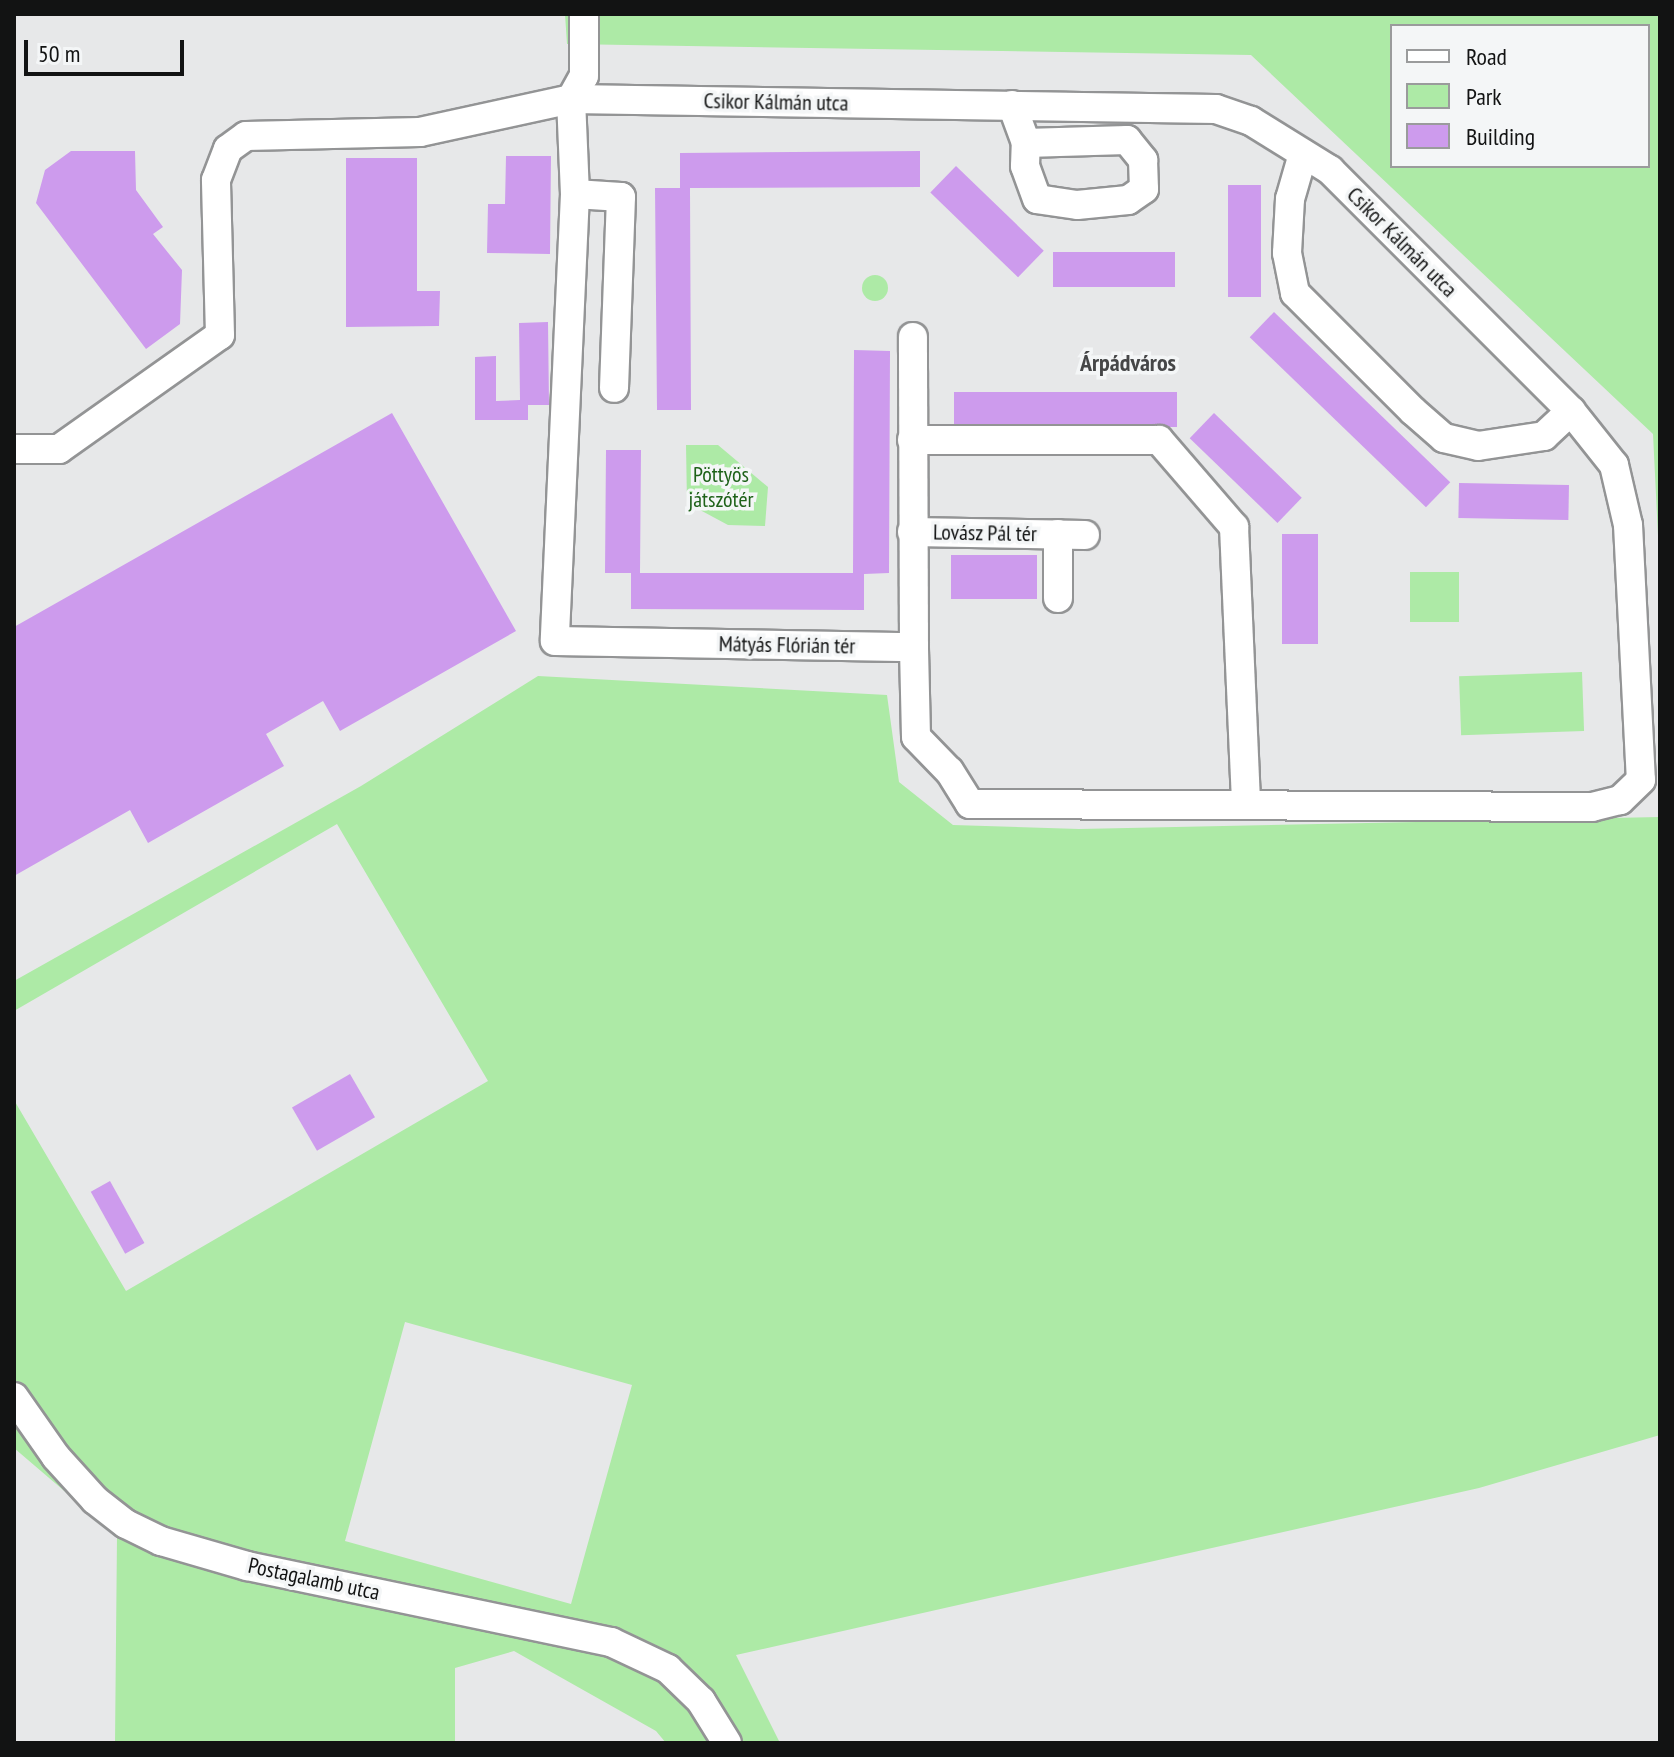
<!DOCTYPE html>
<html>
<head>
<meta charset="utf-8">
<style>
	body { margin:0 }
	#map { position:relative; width:1674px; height:1757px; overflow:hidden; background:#e7e8e9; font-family:"PT Sans Narrow",sans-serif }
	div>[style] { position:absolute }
	.green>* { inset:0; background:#adeaa6; transform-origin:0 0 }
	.round { border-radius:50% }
	.building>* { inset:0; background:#cd9bed; transform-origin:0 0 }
	.roads { filter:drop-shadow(2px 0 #939495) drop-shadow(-2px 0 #939495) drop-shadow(0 2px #939495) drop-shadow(0 -2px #939495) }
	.minor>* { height:28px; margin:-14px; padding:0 14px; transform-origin:14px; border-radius:14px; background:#fff }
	span { translate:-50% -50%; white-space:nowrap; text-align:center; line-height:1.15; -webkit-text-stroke:7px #f4f6f7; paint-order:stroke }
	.street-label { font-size:22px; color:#121313 }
	.park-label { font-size:22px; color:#1e6219 }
	.neighbourhood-label { font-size:24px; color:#454647; font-weight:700 }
	.frame { position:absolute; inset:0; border:16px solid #121313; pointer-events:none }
	.legend { position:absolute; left:1390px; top:24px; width:260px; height:144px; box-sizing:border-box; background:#f4f6f7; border:2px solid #9a9b9c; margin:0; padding:10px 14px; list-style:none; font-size:24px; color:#121313 }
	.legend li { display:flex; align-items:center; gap:16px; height:40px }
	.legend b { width:40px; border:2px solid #9a9b9c }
	.scale { position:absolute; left:24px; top:40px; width:160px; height:36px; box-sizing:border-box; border:4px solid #121313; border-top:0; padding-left:10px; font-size:24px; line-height:28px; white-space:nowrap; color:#121313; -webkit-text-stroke:6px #f4f6f7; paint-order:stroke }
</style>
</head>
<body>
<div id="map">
	<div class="green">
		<i style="clip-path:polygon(evenodd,565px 14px,1660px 14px,1660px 576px,1653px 434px,1251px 55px,567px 44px,565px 14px,1392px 26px,1648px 26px,1648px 166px,1392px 166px,1392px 26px)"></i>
		<i class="round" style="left:862px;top:275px;width:26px;height:26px"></i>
		<i style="clip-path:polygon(718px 445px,768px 487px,765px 526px,728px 525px,687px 503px,686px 445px)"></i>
		<i style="left:1410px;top:572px;width:49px;height:50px"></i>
		<i style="left:1582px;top:672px;width:59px;height:123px;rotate:88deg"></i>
		<i style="clip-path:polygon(evenodd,538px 676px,887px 695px,899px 782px,953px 825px,1079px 829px,1660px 817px,1660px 1435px,1479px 1488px,736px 1655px,780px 1743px,666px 1743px,656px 1731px,514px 1651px,455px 1668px,455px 1743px,115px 1743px,117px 1536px,14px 1448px,14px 1100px,126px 1291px,488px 1081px,337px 824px,14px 1011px,14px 981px,361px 786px,538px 676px,405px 1322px,632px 1385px,571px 1604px,345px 1541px,405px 1322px)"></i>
	</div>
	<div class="building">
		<i style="clip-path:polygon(71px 151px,135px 151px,136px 190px,163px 227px,153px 234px,182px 270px,180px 324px,146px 349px,36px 203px,45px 170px)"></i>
		<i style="clip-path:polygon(920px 151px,920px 187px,690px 188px,691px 410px,657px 410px,655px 188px,680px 188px,680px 153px)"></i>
		<i style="clip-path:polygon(506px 156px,551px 156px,550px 254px,487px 253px,488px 204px,505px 204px)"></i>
		<i style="clip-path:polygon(346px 158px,417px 158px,417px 291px,440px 291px,439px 326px,346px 327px)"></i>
		<i style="left:956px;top:166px;width:122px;height:37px;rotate:44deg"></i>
		<i style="left:1228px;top:185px;width:33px;height:112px"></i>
		<i style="left:1175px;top:252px;width:35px;height:122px;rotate:90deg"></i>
		<i style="left:1274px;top:312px;width:245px;height:35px;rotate:44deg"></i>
		<i style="clip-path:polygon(548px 322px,549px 405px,528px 405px,528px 420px,475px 420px,475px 357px,496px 356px,496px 401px,520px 400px,519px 323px)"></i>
		<i style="clip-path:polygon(854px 350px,890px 351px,889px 573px,864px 574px,864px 610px,631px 609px,631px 573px,605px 573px,606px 450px,641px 450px,640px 573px,853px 573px)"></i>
		<i style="left:954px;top:392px;width:223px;height:35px"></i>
		<i style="clip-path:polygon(392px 413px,516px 631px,340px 731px,323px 701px,266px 734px,284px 766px,148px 843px,130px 810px,14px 876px,14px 627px)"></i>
		<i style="left:1214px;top:413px;width:122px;height:35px;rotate:44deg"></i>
		<i style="left:1459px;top:483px;width:110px;height:35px;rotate:1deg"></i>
		<i style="left:1282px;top:534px;width:36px;height:110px"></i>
		<i style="left:951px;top:555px;width:86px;height:44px"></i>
		<i style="left:350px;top:1074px;width:50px;height:67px;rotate:60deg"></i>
		<i style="left:110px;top:1181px;width:71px;height:22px;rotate:61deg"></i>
	</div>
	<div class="roads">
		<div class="minor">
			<i style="left:571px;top:99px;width:95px;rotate:87.6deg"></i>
			<i style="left:575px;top:194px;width:447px;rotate:92.6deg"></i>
			<i style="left:555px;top:641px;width:359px;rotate:1deg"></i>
			<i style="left:914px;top:647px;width:310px;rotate:-90.2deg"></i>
			<i style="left:571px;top:99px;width:26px;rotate:-61deg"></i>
			<i style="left:584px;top:76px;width:62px;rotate:-90deg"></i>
			<i style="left:1012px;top:105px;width:40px;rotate:69.8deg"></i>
			<i style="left:1026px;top:143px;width:101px;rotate:-1.7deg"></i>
			<i style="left:1127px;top:140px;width:26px;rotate:51deg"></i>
			<i style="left:1143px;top:160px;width:29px;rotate:88deg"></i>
			<i style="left:1144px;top:189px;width:19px;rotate:145deg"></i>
			<i style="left:1128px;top:200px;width:51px;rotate:174.4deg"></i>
			<i style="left:1077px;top:205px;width:40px;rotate:-171.5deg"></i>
			<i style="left:1037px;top:199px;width:35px;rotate:-110deg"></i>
			<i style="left:1025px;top:166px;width:23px;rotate:-88deg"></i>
			<i style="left:1303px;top:154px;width:47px;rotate:106.1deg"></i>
			<i style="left:1290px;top:199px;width:54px;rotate:93.2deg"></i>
			<i style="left:1287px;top:253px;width:41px;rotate:78.7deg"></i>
			<i style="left:1295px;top:293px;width:167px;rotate:45deg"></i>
			<i style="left:1413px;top:411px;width:41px;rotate:41.1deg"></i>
			<i style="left:1444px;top:438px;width:35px;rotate:13deg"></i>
			<i style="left:1478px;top:446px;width:67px;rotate:-8.6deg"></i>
			<i style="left:1544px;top:436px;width:37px;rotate:-43deg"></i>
			<i style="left:575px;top:194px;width:46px;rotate:3.7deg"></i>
			<i style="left:621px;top:197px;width:191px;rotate:92.1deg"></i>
			<i style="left:912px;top:440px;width:247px"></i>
			<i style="left:1159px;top:440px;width:115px;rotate:49.2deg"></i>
			<i style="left:1234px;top:527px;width:278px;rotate:87.5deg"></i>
			<i style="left:14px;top:449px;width:45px"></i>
			<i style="left:59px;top:449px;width:197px;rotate:-35.3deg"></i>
			<i style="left:220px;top:335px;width:155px;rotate:-91.5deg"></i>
			<i style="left:216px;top:180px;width:33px;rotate:-69deg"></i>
			<i style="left:228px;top:149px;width:22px;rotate:-36deg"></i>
			<i style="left:246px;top:136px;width:174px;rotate:-1.3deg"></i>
			<i style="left:420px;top:132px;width:155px;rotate:-12.3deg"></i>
			<i style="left:571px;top:99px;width:645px;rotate:0.89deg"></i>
			<i style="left:1216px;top:109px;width:37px;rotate:19deg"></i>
			<i style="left:1251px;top:121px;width:93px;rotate:31.8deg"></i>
			<i style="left:1330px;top:170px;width:341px;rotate:45deg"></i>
			<i style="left:1571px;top:411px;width:69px;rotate:51.5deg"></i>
			<i style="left:1614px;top:465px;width:62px;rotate:76.9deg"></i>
			<i style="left:1628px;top:525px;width:255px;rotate:87.1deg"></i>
			<i style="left:1641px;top:780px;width:29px;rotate:136deg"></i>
			<i style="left:1620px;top:800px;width:29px;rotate:166deg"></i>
			<i style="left:1592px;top:807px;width:622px;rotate:-179.72deg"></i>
			<i style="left:970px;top:804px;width:39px;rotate:-122deg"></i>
			<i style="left:949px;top:771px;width:47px;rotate:-134.1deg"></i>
			<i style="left:916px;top:737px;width:90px;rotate:-91.3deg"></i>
			<i style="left:912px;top:532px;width:173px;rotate:1deg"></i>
			<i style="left:1058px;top:598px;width:64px;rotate:-90deg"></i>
			<i style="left:14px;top:1397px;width:73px;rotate:55deg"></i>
			<i style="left:56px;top:1457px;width:58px;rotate:47.8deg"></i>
			<i style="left:95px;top:1500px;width:39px;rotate:38deg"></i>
			<i style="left:126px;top:1524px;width:39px;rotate:26deg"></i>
			<i style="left:161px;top:1541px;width:90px;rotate:16.2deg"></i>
			<i style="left:247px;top:1566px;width:372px;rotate:11.8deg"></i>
			<i style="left:611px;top:1642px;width:63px;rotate:25.3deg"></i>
			<i style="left:668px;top:1669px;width:46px;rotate:44.1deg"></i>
			<i style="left:701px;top:1701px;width:49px;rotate:58.2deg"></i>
		</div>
	</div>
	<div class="street-label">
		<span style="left:776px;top:102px;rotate:1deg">Csikor Kálmán utca</span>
		<span style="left:1402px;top:242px;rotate:45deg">Csikor Kálmán utca</span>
		<span style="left:985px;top:533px;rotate:1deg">Lovász Pál tér</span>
		<span style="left:787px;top:645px;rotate:1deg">Mátyás Flórián tér</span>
		<span style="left:314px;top:1579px;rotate:12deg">Postagalamb utca</span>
	</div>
	<div class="park-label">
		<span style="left:721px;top:487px">Pöttyös<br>játszótér</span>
	</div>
	<div class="neighbourhood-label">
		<span style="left:1128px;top:363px">Árpádváros</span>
	</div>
	<div class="frame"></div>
	<ul class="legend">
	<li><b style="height:10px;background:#fff"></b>Road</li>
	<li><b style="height:22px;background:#adeaa6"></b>Park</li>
	<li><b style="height:22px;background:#cd9bed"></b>Building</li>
	</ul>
	<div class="scale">50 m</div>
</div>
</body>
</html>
